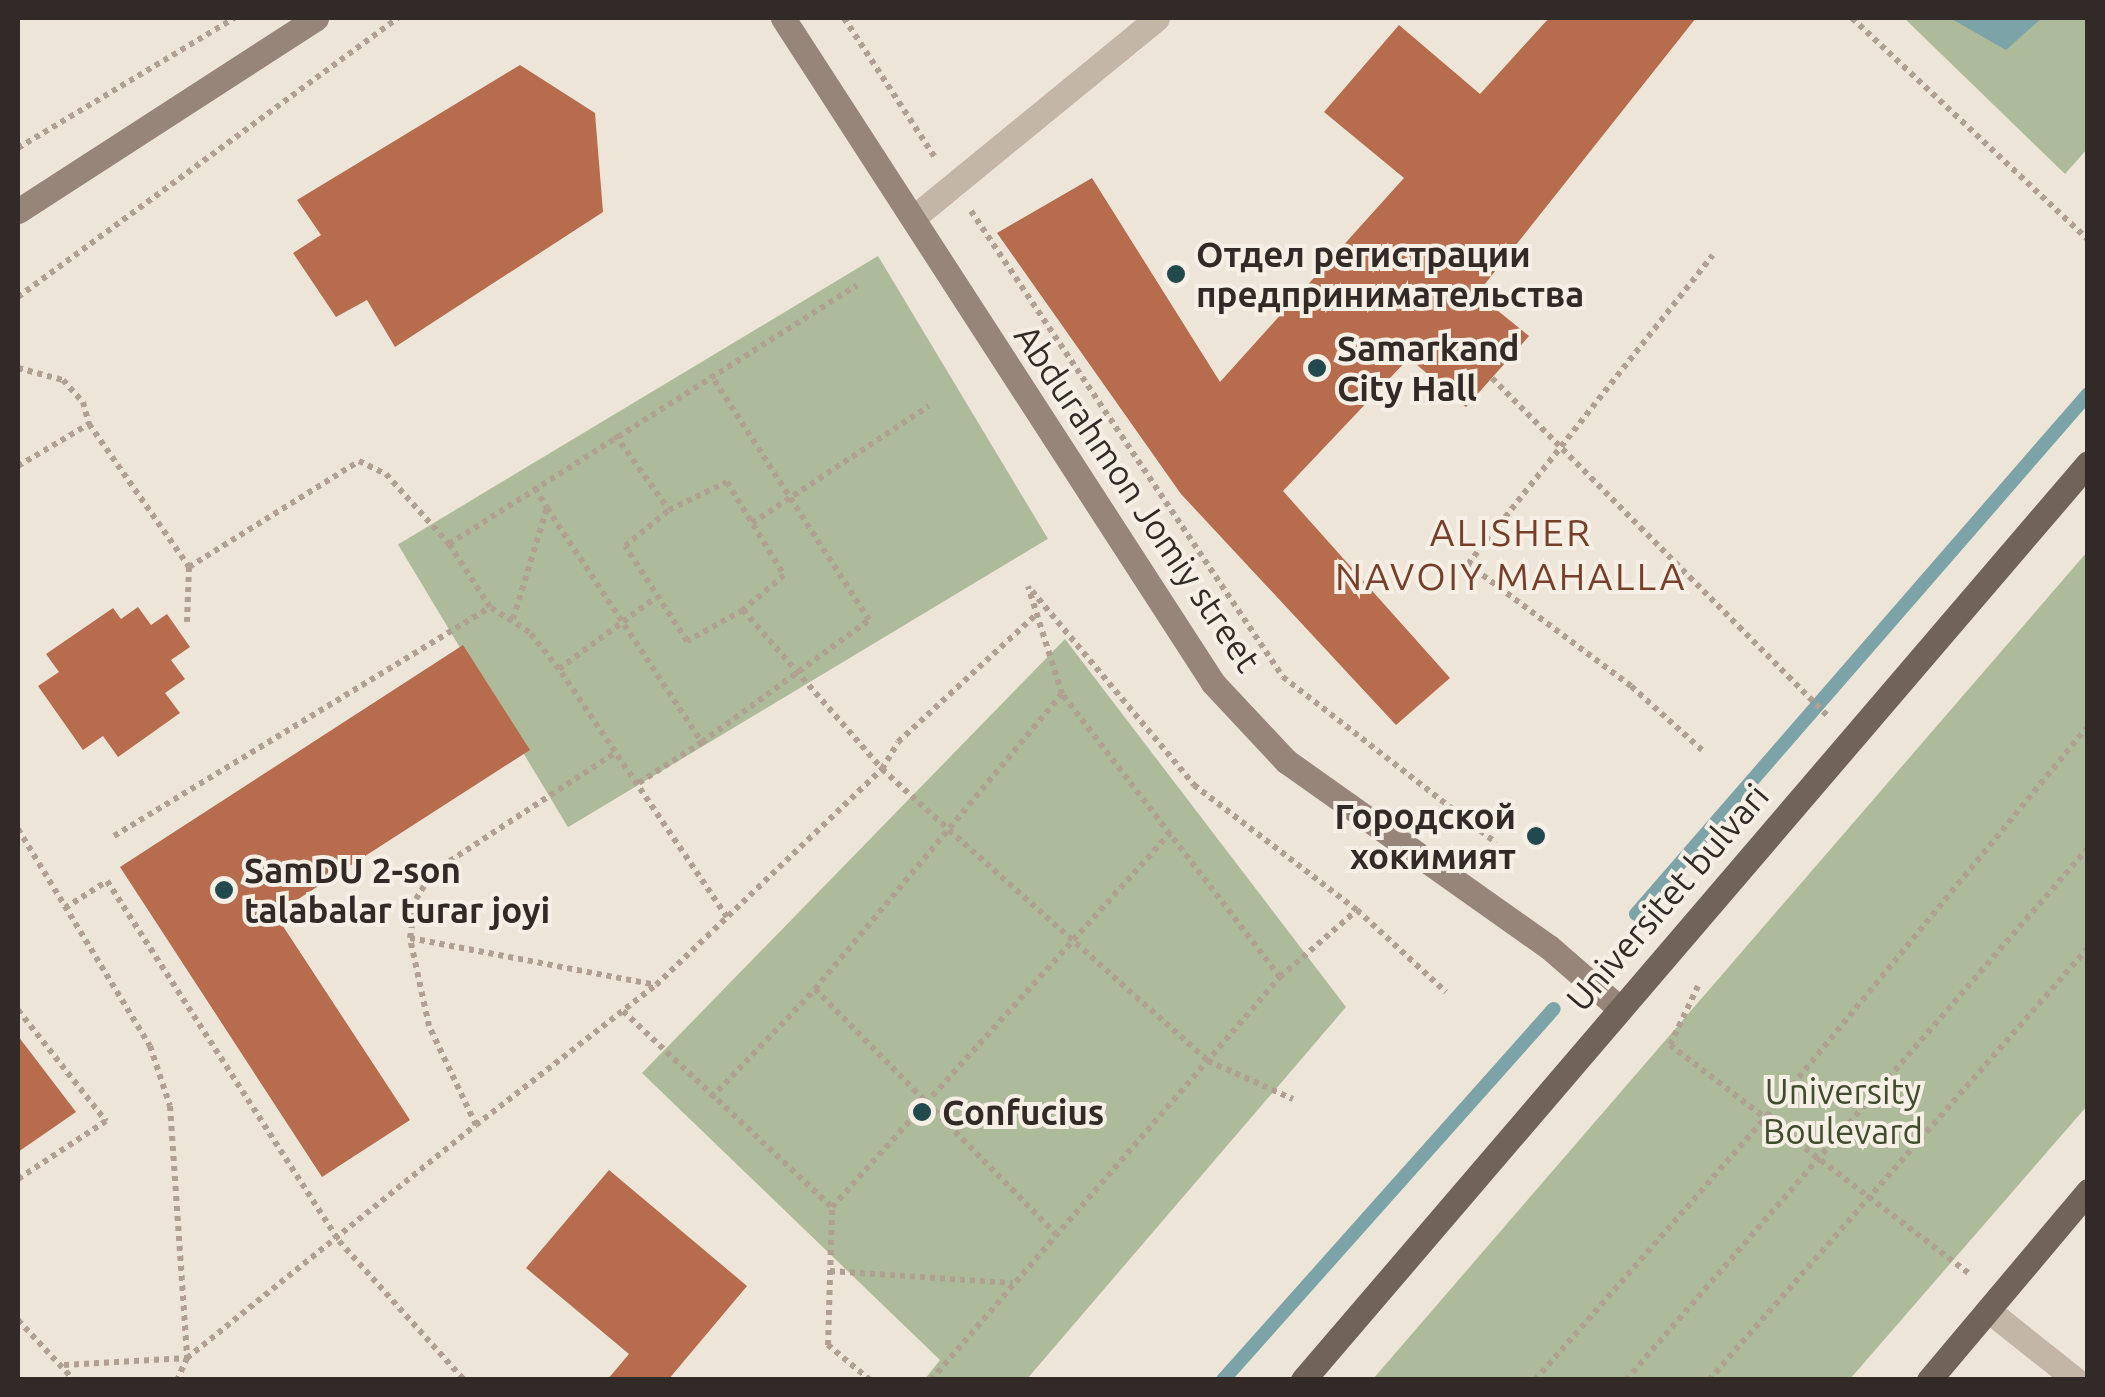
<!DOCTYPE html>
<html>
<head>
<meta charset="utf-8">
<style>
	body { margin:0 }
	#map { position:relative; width:2105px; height:1397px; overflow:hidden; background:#eee5d9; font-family:Ubuntu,sans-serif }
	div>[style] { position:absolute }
	.green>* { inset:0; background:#aebb9b; transform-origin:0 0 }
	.water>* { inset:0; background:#7ca3a7 }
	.stream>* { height:14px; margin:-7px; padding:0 7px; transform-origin:7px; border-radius:7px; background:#7ca3a7 }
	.building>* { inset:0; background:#b76c4d }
	.path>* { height:6px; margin-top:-3px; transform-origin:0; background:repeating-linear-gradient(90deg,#b0a091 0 5px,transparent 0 10px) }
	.service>* { height:25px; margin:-12.5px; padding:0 12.5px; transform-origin:12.5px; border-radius:12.5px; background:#c4b6a7 }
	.secondary>* { height:25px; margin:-12.5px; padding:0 12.5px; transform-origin:12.5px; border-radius:12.5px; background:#978579 }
	.primary>* { height:25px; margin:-12.5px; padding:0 12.5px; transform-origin:12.5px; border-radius:12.5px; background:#726359 }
	.dots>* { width:28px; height:28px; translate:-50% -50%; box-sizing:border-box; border:5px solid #f6efe5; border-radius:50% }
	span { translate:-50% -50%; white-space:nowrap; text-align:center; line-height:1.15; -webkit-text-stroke:8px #f6efe5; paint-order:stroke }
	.poi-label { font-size:35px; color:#312a26; font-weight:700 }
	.left { translate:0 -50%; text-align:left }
	.right { translate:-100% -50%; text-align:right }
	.street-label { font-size:35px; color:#312a26 }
	.park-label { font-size:35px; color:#404d2d }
	.neighbourhood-label { font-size:38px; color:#773f29; letter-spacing:2.5px }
	.frame { position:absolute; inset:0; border:20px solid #312a26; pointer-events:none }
</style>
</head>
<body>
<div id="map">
	<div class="green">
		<i style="clip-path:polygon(1904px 18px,2087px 18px,2087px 149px,2065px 174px)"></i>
		<i style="left:878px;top:256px;width:330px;height:560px;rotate:59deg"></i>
		<i style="clip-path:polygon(2087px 552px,2087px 1106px,1850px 1379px,1373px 1379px)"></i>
		<i style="clip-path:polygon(1065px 639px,1346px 1007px,1027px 1379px,925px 1379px,940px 1360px,642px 1073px)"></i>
	</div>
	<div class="water">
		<i style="clip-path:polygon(1950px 18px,2042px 18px,2006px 50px)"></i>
	</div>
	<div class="stream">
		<i style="left:1636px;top:914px;width:689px;rotate:-49deg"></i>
		<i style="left:1223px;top:1380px;width:497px;rotate:-48.3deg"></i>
	</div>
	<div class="building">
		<i style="clip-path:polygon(1549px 18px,1696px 18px,1477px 294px,1529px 336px,1466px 407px,1409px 358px,1283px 491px,1450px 678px,1396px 725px,1181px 494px,997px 233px,1092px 178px,1220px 382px,1404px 178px,1324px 112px,1399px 25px,1480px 94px)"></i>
		<i style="clip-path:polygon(520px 65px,595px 113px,603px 212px,395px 347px,367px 300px,336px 317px,293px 253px,321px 235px,297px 200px)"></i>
		<i style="clip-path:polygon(138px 607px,151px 625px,167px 614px,190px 647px,171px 660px,185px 679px,165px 693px,180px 713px,118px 757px,103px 736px,83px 750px,38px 686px,59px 672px,46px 654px,113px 608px,121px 619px)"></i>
		<i style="clip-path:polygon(463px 645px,530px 750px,275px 914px,410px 1120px,322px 1177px,120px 867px)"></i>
		<i style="clip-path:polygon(18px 1036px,76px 1112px,18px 1152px)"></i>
		<i style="clip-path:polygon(609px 1170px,747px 1286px,668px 1380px,607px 1380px,629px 1354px,526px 1268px)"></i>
	</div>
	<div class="path">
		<i style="left:844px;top:18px;width:168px;rotate:56.9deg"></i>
		<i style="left:1852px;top:18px;width:324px;rotate:43.2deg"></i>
		<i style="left:18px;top:148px;width:252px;rotate:-31deg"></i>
		<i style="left:971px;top:211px;width:561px;rotate:56.2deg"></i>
		<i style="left:1283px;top:677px;width:270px;rotate:37.9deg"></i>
		<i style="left:18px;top:297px;width:471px;rotate:-36.3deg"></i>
		<i style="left:18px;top:368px;width:47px;rotate:14.9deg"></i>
		<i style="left:63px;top:380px;width:30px;rotate:48deg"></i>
		<i style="left:83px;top:402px;width:23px;rotate:75deg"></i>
		<i style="left:1492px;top:378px;width:478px;rotate:45.2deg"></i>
		<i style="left:615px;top:435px;width:92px;rotate:54.2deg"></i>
		<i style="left:18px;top:466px;width:82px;rotate:-30.6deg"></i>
		<i style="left:89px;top:424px;width:174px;rotate:55deg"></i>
		<i style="left:189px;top:567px;width:55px;rotate:92.1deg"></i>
		<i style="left:727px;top:482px;width:109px;rotate:58.5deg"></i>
		<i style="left:784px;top:575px;width:54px;rotate:139.5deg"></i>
		<i style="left:743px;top:610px;width:64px;rotate:151deg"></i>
		<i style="left:687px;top:641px;width:113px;rotate:-123.1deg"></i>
		<i style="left:625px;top:546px;width:57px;rotate:-39.3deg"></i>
		<i style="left:669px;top:510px;width:64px;rotate:-25.8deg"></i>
		<i style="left:535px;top:488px;width:23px;rotate:59deg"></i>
		<i style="left:752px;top:523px;width:212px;rotate:-33.5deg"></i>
		<i style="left:189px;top:567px;width:200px;rotate:-31.9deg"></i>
		<i style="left:359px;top:461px;width:30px;rotate:26deg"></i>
		<i style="left:386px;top:474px;width:94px;rotate:48deg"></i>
		<i style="left:1032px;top:591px;width:253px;rotate:50.1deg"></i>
		<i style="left:1194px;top:785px;width:205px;rotate:37.5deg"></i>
		<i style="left:743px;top:610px;width:211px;rotate:48.8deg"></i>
		<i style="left:882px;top:769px;width:91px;rotate:42.3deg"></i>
		<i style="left:949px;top:830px;width:347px;rotate:41.7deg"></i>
		<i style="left:1208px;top:1061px;width:93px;rotate:24.1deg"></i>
		<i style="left:513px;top:619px;width:116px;rotate:-73deg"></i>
		<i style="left:547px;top:508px;width:281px;rotate:56.5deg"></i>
		<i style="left:702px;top:742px;width:77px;rotate:147.1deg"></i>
		<i style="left:559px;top:669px;width:119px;rotate:-36.5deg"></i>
		<i style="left:702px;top:742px;width:207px;rotate:-36.1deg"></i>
		<i style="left:869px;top:620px;width:292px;rotate:-122.8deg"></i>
		<i style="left:1702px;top:750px;width:96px;rotate:-138deg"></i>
		<i style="left:1631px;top:686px;width:204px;rotate:-143.2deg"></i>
		<i style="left:1468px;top:564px;width:394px;rotate:-51.6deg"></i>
		<i style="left:18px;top:829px;width:254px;rotate:58.7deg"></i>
		<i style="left:150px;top:1046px;width:63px;rotate:71.6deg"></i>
		<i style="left:170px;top:1106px;width:253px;rotate:86.1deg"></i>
		<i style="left:187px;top:1358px;width:24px;rotate:114deg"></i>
		<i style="left:114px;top:836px;width:440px;rotate:-31.3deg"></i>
		<i style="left:65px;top:908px;width:50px;rotate:-32.7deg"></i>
		<i style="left:107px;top:881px;width:428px;rotate:57.2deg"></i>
		<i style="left:339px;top:1241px;width:187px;rotate:48deg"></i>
		<i style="left:727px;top:917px;width:300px;rotate:-124.1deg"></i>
		<i style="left:559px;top:669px;width:48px;rotate:-129deg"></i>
		<i style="left:529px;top:632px;width:46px;rotate:-147.3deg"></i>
		<i style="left:490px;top:607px;width:75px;rotate:-123.1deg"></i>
		<i style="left:449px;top:544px;width:483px;rotate:-32.4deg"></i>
		<i style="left:410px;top:938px;width:39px;rotate:-81deg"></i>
		<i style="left:416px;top:899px;width:32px;rotate:-58deg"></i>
		<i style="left:433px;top:872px;width:217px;rotate:-33.2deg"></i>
		<i style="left:1280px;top:977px;width:102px;rotate:-41deg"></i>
		<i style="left:1357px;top:910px;width:121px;rotate:42.7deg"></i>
		<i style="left:1698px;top:986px;width:65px;rotate:115.4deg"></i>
		<i style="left:1670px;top:1045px;width:377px;rotate:37.4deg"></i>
		<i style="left:815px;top:989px;width:345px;rotate:45.5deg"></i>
		<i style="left:18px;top:1010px;width:142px;rotate:51.6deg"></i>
		<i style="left:106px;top:1121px;width:105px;rotate:146.6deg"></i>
		<i style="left:623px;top:1011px;width:287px;rotate:43.2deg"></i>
		<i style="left:711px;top:1098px;width:151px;rotate:-46.3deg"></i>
		<i style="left:815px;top:989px;width:385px;rotate:-50.1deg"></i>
		<i style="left:476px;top:1125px;width:228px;rotate:-37.9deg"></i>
		<i style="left:830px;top:1271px;width:183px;rotate:3.8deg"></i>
		<i style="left:18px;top:1320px;width:82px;rotate:47deg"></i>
		<i style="left:64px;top:1365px;width:123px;rotate:-3.3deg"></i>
		<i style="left:187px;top:1358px;width:371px;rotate:-38.9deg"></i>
		<i style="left:476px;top:1125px;width:110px;rotate:-115.4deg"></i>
		<i style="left:429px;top:1026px;width:90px;rotate:-102.2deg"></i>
		<i style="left:410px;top:938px;width:250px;rotate:10.8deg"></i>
		<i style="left:656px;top:985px;width:313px;rotate:-43.7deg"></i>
		<i style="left:882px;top:769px;width:31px;rotate:-59deg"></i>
		<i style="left:898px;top:742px;width:190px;rotate:-42.7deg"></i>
		<i style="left:870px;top:1380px;width:55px;rotate:-140.2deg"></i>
		<i style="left:828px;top:1345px;width:138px;rotate:-88.3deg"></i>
		<i style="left:832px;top:1207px;width:504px;rotate:-47.89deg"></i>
		<i style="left:931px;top:1380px;width:533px;rotate:-49.11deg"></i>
		<i style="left:1280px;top:977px;width:357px;rotate:-127.6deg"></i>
		<i style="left:1062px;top:694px;width:113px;rotate:-107.5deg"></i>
		<i style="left:1535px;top:1380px;width:351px;rotate:-48.7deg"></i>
		<i style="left:1767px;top:1116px;width:505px;rotate:-50.54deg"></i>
		<i style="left:1626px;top:1380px;width:705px;rotate:-49.03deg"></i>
		<i style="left:1709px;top:1380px;width:575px;rotate:-48.74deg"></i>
	</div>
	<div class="service">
		<i style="left:913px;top:218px;width:315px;rotate:-39.3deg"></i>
		<i style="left:1988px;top:1310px;width:112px;rotate:38.5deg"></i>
	</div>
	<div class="secondary">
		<i style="left:783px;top:18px;width:792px;rotate:57.11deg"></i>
		<i style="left:1213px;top:683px;width:107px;rotate:46.9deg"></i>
		<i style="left:1286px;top:761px;width:322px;rotate:35.3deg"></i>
		<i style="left:1549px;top:947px;width:91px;rotate:41deg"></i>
		<i style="left:18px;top:211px;width:355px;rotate:-32.9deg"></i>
	</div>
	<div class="primary">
		<i style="left:1303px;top:1380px;width:1207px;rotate:-49.43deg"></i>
		<i style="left:1929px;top:1380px;width:247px;rotate:-49.9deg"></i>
	</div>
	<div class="dots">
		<i style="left:1176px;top:274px;background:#21494e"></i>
		<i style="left:1317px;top:368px;background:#21494e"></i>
		<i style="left:1536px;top:836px;background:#21494e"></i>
		<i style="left:224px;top:890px;background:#21494e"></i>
		<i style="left:922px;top:1112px;background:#21494e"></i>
	</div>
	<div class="poi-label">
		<span class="left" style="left:1196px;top:274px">Отдел регистрации<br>предпринимательства</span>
		<span class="left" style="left:1337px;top:368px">Samarkand<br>City Hall</span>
		<span class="right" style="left:1516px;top:836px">Городской<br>хокимият</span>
		<span class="left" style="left:244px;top:890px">SamDU 2-son<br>talabalar turar joyi</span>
		<span class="left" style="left:942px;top:1112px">Confucius</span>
	</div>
	<div class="street-label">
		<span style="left:1138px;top:498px;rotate:56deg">Abdurahmon Jomiy street</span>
		<span style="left:1667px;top:897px;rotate:-49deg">Universitet bulvari</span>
	</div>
	<div class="park-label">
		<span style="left:1843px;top:1111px">University<br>Boulevard</span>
	</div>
	<div class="neighbourhood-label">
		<span style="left:1511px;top:555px">ALISHER<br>NAVOIY MAHALLA</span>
	</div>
	<div class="frame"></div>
</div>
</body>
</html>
